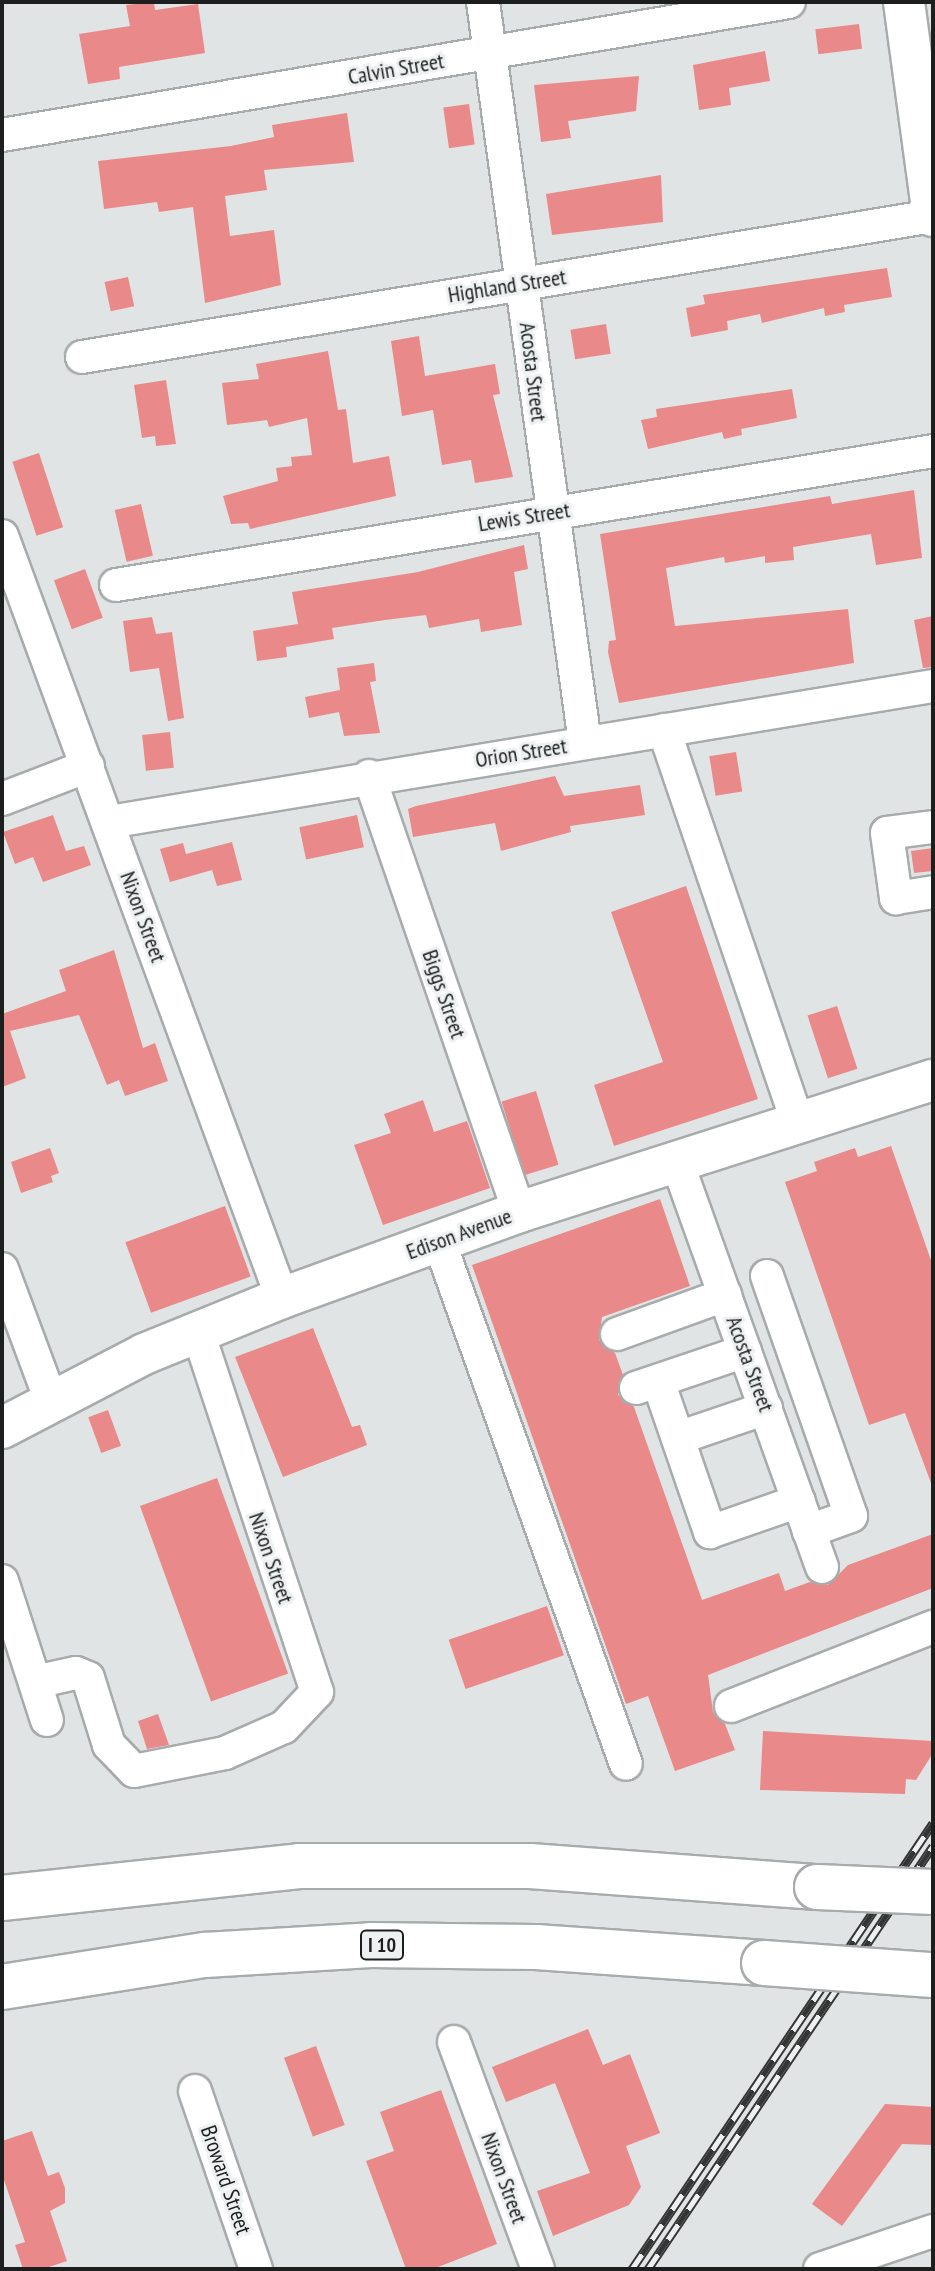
<!DOCTYPE html>
<html>
<head>
<meta charset="utf-8">
<style>
	body { margin:0 }
	#map { position:relative; width:935px; height:2271px; overflow:hidden; background:#e0e4e4; font-family:"PT Sans Narrow",sans-serif }
	div>[style] { position:absolute }
	.building>* { inset:0; background:#ea8989; transform-origin:0 0 }
	.roads { filter:drop-shadow(2px 0 #a8abac) drop-shadow(-2px 0 #a8abac) drop-shadow(0 2px #a8abac) drop-shadow(0 -2px #a8abac) }
	.minor>* { height:32px; margin:-16px; padding:0 16px; transform-origin:16px; border-radius:16px; background:#fff }
	.major>* { height:40px; margin:-20px; padding:0 20px; transform-origin:20px; border-radius:20px; background:#fff }
	.highway>* { height:44px; margin:-22px; padding:0 22px; transform-origin:22px; border-radius:22px; background:#fff }
	.rail>* { height:9px; margin-top:-4.5px; transform-origin:0; background:repeating-linear-gradient(90deg,#edf1f2 0 18px,#343535 0 36px); box-sizing:border-box; border-block:2px solid #343535 }
	.bridges { filter:drop-shadow(2px 0 #a8abac) drop-shadow(-2px 0 #a8abac) drop-shadow(0 2px #a8abac) drop-shadow(0 -2px #a8abac) }
	.highway-bridge>* { height:44px; margin:-22px; padding:0 22px; transform-origin:22px; border-radius:22px; background:#fff }
	span { translate:-50% -50%; white-space:nowrap; text-align:center; line-height:1.15; -webkit-text-stroke:6px #edf1f2; paint-order:stroke }
	.shield-label span { padding:2px 6px; background:#edf1f2; border:2px solid; border-radius:6px; -webkit-text-stroke-width:0 }
	.shield-label { font-size:20px; color:#1d1e1e; font-weight:700 }
	.street-label { font-size:22px; color:#1d1e1e }
	.frame { position:absolute; inset:0; border:4px solid #1d1e1e; pointer-events:none }
</style>
</head>
<body>
<div id="map">
	<div class="building">
		<i style="clip-path:polygon(154px 2px,155px 10px,198px 4px,205px 53px,119px 67px,120px 79px,88px 84px,79px 34px,130px 26px,126px 5px)"></i>
		<i style="left:859px;top:24px;width:25px;height:44px;rotate:83deg"></i>
		<i style="clip-path:polygon(765px 51px,770px 81px,729px 88px,731px 105px,699px 110px,693px 65px)"></i>
		<i style="clip-path:polygon(639px 76px,636px 111px,568px 121px,571px 138px,541px 142px,534px 85px)"></i>
		<i style="left:469px;top:104px;width:41px;height:26px;rotate:82deg"></i>
		<i style="clip-path:polygon(347px 113px,354px 162px,264px 170px,267px 190px,225px 196px,230px 236px,274px 230px,281px 285px,205px 303px,193px 207px,159px 212px,157px 202px,104px 209px,98px 161px,231px 146px,274px 137px,272px 125px)"></i>
		<i style="clip-path:polygon(661px 175px,663px 222px,552px 235px,546px 194px)"></i>
		<i style="clip-path:polygon(887px 268px,892px 297px,844px 305px,845px 312px,825px 316px,824px 308px,762px 323px,760px 314px,727px 321px,728px 330px,691px 337px,686px 308px,705px 304px,703px 295px)"></i>
		<i style="left:128px;top:277px;width:30px;height:24px;rotate:78deg"></i>
		<i style="left:606px;top:324px;width:30px;height:36px;rotate:81deg"></i>
		<i style="clip-path:polygon(419px 336px,425px 376px,495px 364px,500px 394px,493px 395px,513px 477px,475px 483px,471px 460px,442px 465px,433px 410px,402px 416px,391px 341px)"></i>
		<i style="clip-path:polygon(328px 351px,338px 410px,346px 409px,353px 463px,389px 456px,396px 496px,250px 529px,248px 523px,231px 524px,223px 496px,278px 481px,276px 468px,292px 466px,291px 457px,312px 455px,307px 418px,269px 427px,267px 420px,227px 425px,222px 383px,259px 379px,256px 364px)"></i>
		<i style="clip-path:polygon(166px 380px,176px 444px,156px 446px,155px 436px,142px 438px,134px 385px)"></i>
		<i style="clip-path:polygon(792px 389px,797px 418px,741px 429px,742px 435px,724px 439px,722px 432px,648px 449px,641px 420px,657px 417px,656px 409px)"></i>
		<i style="left:39px;top:453px;width:78px;height:28px;rotate:72deg"></i>
		<i style="clip-path:polygon(914px 490px,922px 558px,876px 565px,871px 534px,793px 547px,794px 560px,765px 563px,765px 556px,725px 563px,724px 557px,666px 568px,675px 626px,848px 609px,854px 663px,619px 703px,608px 652px,609px 641px,616px 640px,600px 534px,830px 496px,832px 504px)"></i>
		<i style="left:141px;top:504px;width:53px;height:27px;rotate:77deg"></i>
		<i style="clip-path:polygon(524px 545px,528px 569px,514px 572px,522px 625px,481px 632px,479px 619px,429px 628px,426px 615px,385px 620px,332px 628px,334px 639px,286px 647px,287px 657px,257px 661px,253px 631px,298px 624px,292px 592px,418px 572px)"></i>
		<i style="left:85px;top:569px;width:52px;height:33px;rotate:70deg"></i>
		<i style="clip-path:polygon(933px 616px,933px 667px,923px 668px,914px 620px)"></i>
		<i style="clip-path:polygon(152px 617px,156px 634px,172px 632px,184px 718px,168px 721px,159px 668px,130px 672px,123px 621px)"></i>
		<i style="clip-path:polygon(374px 663px,376px 681px,370px 682px,380px 733px,344px 736px,339px 712px,309px 718px,305px 697px,340px 690px,337px 668px)"></i>
		<i style="left:170px;top:732px;width:36px;height:28px;rotate:84deg"></i>
		<i style="left:736px;top:752px;width:40px;height:27px;rotate:81deg"></i>
		<i style="clip-path:polygon(555px 776px,564px 796px,640px 785px,645px 815px,570px 826px,571px 832px,501px 851px,495px 823px,413px 837px,408px 809px,416px 806px)"></i>
		<i style="clip-path:polygon(53px 815px,66px 851px,84px 846px,91px 865px,43px 882px,33px 857px,15px 864px,3px 832px)"></i>
		<i style="left:357px;top:815px;width:33px;height:59px;rotate:78deg"></i>
		<i style="clip-path:polygon(232px 842px,242px 880px,217px 886px,212px 870px,170px 882px,160px 849px,183px 843px,186px 854px)"></i>
		<i style="clip-path:polygon(933px 848px,933px 871px,914px 873px,911px 851px)"></i>
		<i style="clip-path:polygon(686px 886px,758px 1099px,614px 1146px,594px 1085px,663px 1062px,611px 912px)"></i>
		<i style="clip-path:polygon(114px 950px,143px 1048px,155px 1043px,168px 1081px,125px 1096px,119px 1080px,107px 1085px,79px 1015px,10px 1031px,26px 1078px,2px 1087px,2px 1014px,66px 991px,59px 970px)"></i>
		<i style="left:837px;top:1006px;width:66px;height:31px;rotate:72deg"></i>
		<i style="left:536px;top:1091px;width:77px;height:36px;rotate:73deg"></i>
		<i style="clip-path:polygon(423px 1100px,434px 1132px,467px 1121px,490px 1188px,383px 1225px,354px 1145px,391px 1133px,384px 1114px)"></i>
		<i style="clip-path:polygon(891px 1146px,933px 1266px,931px 1483px,905px 1413px,869px 1425px,785px 1182px,817px 1171px,814px 1162px,855px 1148px,858px 1157px)"></i>
		<i style="clip-path:polygon(50px 1148px,59px 1173px,51px 1176px,53px 1182px,21px 1193px,11px 1162px)"></i>
		<i style="clip-path:polygon(660px 1199px,690px 1286px,602px 1317px,599px 1340px,615px 1353px,623px 1375px,618px 1395px,634px 1407px,702px 1600px,779px 1573px,785px 1591px,810px 1582px,828px 1585px,848px 1565px,933px 1534px,933px 1588px,708px 1675px,713px 1712px,725px 1724px,735px 1750px,675px 1771px,648px 1696px,626px 1704px,472px 1265px)"></i>
		<i style="left:225px;top:1206px;width:75px;height:106px;rotate:70deg"></i>
		<i style="clip-path:polygon(313px 1328px,352px 1427px,360px 1425px,367px 1445px,283px 1477px,235px 1357px)"></i>
		<i style="left:108px;top:1410px;width:38px;height:21px;rotate:70deg"></i>
		<i style="left:217px;top:1478px;width:208px;height:82px;rotate:70deg"></i>
		<i style="left:547px;top:1606px;width:52px;height:104px;rotate:71deg"></i>
		<i style="clip-path:polygon(158px 1714px,169px 1745px,147px 1749px,138px 1721px)"></i>
		<i style="clip-path:polygon(763px 1731px,933px 1741px,933px 1753px,916px 1780px,906px 1779px,905px 1794px,760px 1790px)"></i>
		<i style="clip-path:polygon(588px 2029px,603px 2065px,630px 2054px,660px 2133px,626px 2146px,641px 2187px,629px 2205px,553px 2236px,537px 2191px,590px 2173px,555px 2083px,506px 2102px,492px 2067px)"></i>
		<i style="left:316px;top:2046px;width:84px;height:34px;rotate:70deg"></i>
		<i style="clip-path:polygon(441px 2090px,497px 2244px,433px 2269px,406px 2269px,366px 2161px,394px 2151px,380px 2112px)"></i>
		<i style="clip-path:polygon(885px 2104px,933px 2107px,933px 2145px,902px 2144px,842px 2226px,812px 2204px)"></i>
		<i style="clip-path:polygon(32px 2131px,48px 2176px,59px 2172px,65px 2188px,65px 2203px,50px 2211px,67px 2261px,43px 2269px,23px 2269px,15px 2245px,25px 2242px,2px 2174px,2px 2141px)"></i>
	</div>
	<div class="roads">
		<div class="minor">
			<i style="left:483px;top:2px;width:748px;rotate:82.16deg"></i>
			<i style="left:2px;top:135px;width:798px;rotate:-9.59deg"></i>
			<i style="left:82px;top:357px;width:863px;rotate:-9.41deg"></i>
			<i style="left:2px;top:536px;width:812px;rotate:69.82deg"></i>
			<i style="left:116px;top:585px;width:828px;rotate:-9.31deg"></i>
			<i style="left:664px;top:730px;width:415px;rotate:71.2deg"></i>
			<i style="left:369px;top:776px;width:461px;rotate:71deg"></i>
			<i style="left:2px;top:799px;width:92px;rotate:-21deg"></i>
			<i style="left:109px;top:822px;width:835px;rotate:-9.37deg"></i>
			<i style="left:933px;top:827px;width:46px;rotate:172.6deg"></i>
			<i style="left:887px;top:833px;width:66px;rotate:82.1deg"></i>
			<i style="left:896px;top:898px;width:37px;rotate:-9deg"></i>
			<i style="left:677px;top:1162px;width:430px;rotate:70.3deg"></i>
			<i style="left:439px;top:1241px;width:555px;rotate:70.33deg"></i>
			<i style="left:2px;top:1269px;width:138px;rotate:69.6deg"></i>
			<i style="left:767px;top:1276px;width:254px;rotate:70.7deg"></i>
			<i style="left:851px;top:1516px;width:45px;rotate:160.3deg"></i>
			<i style="left:617px;top:1334px;width:115px;rotate:-19.9deg"></i>
			<i style="left:658px;top:1381px;width:160px;rotate:71deg"></i>
			<i style="left:710px;top:1532px;width:94px;rotate:-19.2deg"></i>
			<i style="left:636px;top:1388px;width:115px;rotate:-18.7deg"></i>
			<i style="left:678px;top:1438px;width:93px;rotate:-18.8deg"></i>
			<i style="left:2px;top:1581px;width:146px;rotate:72.1deg"></i>
			<i style="left:35px;top:1682px;width:42px;rotate:-12.4deg"></i>
			<i style="left:76px;top:1673px;width:13px;rotate:23deg"></i>
			<i style="left:88px;top:1678px;width:70px;rotate:72.6deg"></i>
			<i style="left:109px;top:1745px;width:36px;rotate:46deg"></i>
			<i style="left:134px;top:1771px;width:93px;rotate:-11.2deg"></i>
			<i style="left:225px;top:1753px;width:64px;rotate:-23.8deg"></i>
			<i style="left:284px;top:1727px;width:48px;rotate:-46.7deg"></i>
			<i style="left:317px;top:1692px;width:379px;rotate:-108.3deg"></i>
			<i style="left:731px;top:1706px;width:217px;rotate:-21.4deg"></i>
			<i style="left:454px;top:2042px;width:242px;rotate:69.7deg"></i>
			<i style="left:195px;top:2091px;width:188px;rotate:71.1deg"></i>
			<i style="left:820px;top:2269px;width:119px;rotate:-18.6deg"></i>
		</div>
		<div class="major">
			<i style="left:904px;top:2px;width:216px;rotate:82.3deg"></i>
			<i style="left:2px;top:1428px;width:160px;rotate:-27.5deg"></i>
			<i style="left:144px;top:1354px;width:149px;rotate:-22.1deg"></i>
			<i style="left:282px;top:1298px;width:252px;rotate:-19.9deg"></i>
			<i style="left:519px;top:1212px;width:435px;rotate:-17.7deg"></i>
		</div>
		<div class="highway">
			<i style="left:2px;top:1898px;width:299px;rotate:-6.1deg"></i>
			<i style="left:299px;top:1866px;width:231px"></i>
			<i style="left:530px;top:1866px;width:288px;rotate:4.2deg"></i>
			<i style="left:2px;top:1987px;width:206px;rotate:-9deg"></i>
			<i style="left:205px;top:1955px;width:166px;rotate:-3.4deg"></i>
			<i style="left:371px;top:1945px;width:165px;rotate:0.7deg"></i>
			<i style="left:536px;top:1947px;width:229px;rotate:4deg"></i>
		</div>
	</div>
	<div class="rail">
		<i style="left:632px;top:2269px;width:538px;rotate:-55.99deg"></i>
		<i style="left:648px;top:2269px;width:510px;rotate:-56.03deg"></i>
	</div>
	<div class="bridges">
		<div class="highway-bridge">
			<i style="left:817px;top:1887px;width:116px;rotate:2.5deg"></i>
			<i style="left:764px;top:1963px;width:169px;rotate:4.1deg"></i>
		</div>
	</div>
	<div class="shield-label">
		<span style="left:382px;top:1945px">I 10</span>
	</div>
	<div class="street-label">
		<span style="left:396px;top:69px;rotate:-10deg">Calvin Street</span>
		<span style="left:507px;top:286px;rotate:-9deg">Highland Street</span>
		<span style="left:533px;top:372px;rotate:83deg">Acosta Street</span>
		<span style="left:524px;top:517px;rotate:-9deg">Lewis Street</span>
		<span style="left:521px;top:753px;rotate:-9deg">Orion Street</span>
		<span style="left:143px;top:917px;rotate:70deg">Nixon Street</span>
		<span style="left:444px;top:994px;rotate:71deg">Biggs Street</span>
		<span style="left:459px;top:1234px;rotate:-20deg">Edison Avenue</span>
		<span style="left:750px;top:1364px;rotate:70deg">Acosta Street</span>
		<span style="left:271px;top:1558px;rotate:71deg">Nixon Street</span>
		<span style="left:504px;top:2178px;rotate:70deg">Nixon Street</span>
		<span style="left:226px;top:2180px;rotate:71deg">Broward Street</span>
	</div>
	<div class="frame"></div>
</div>
</body>
</html>
